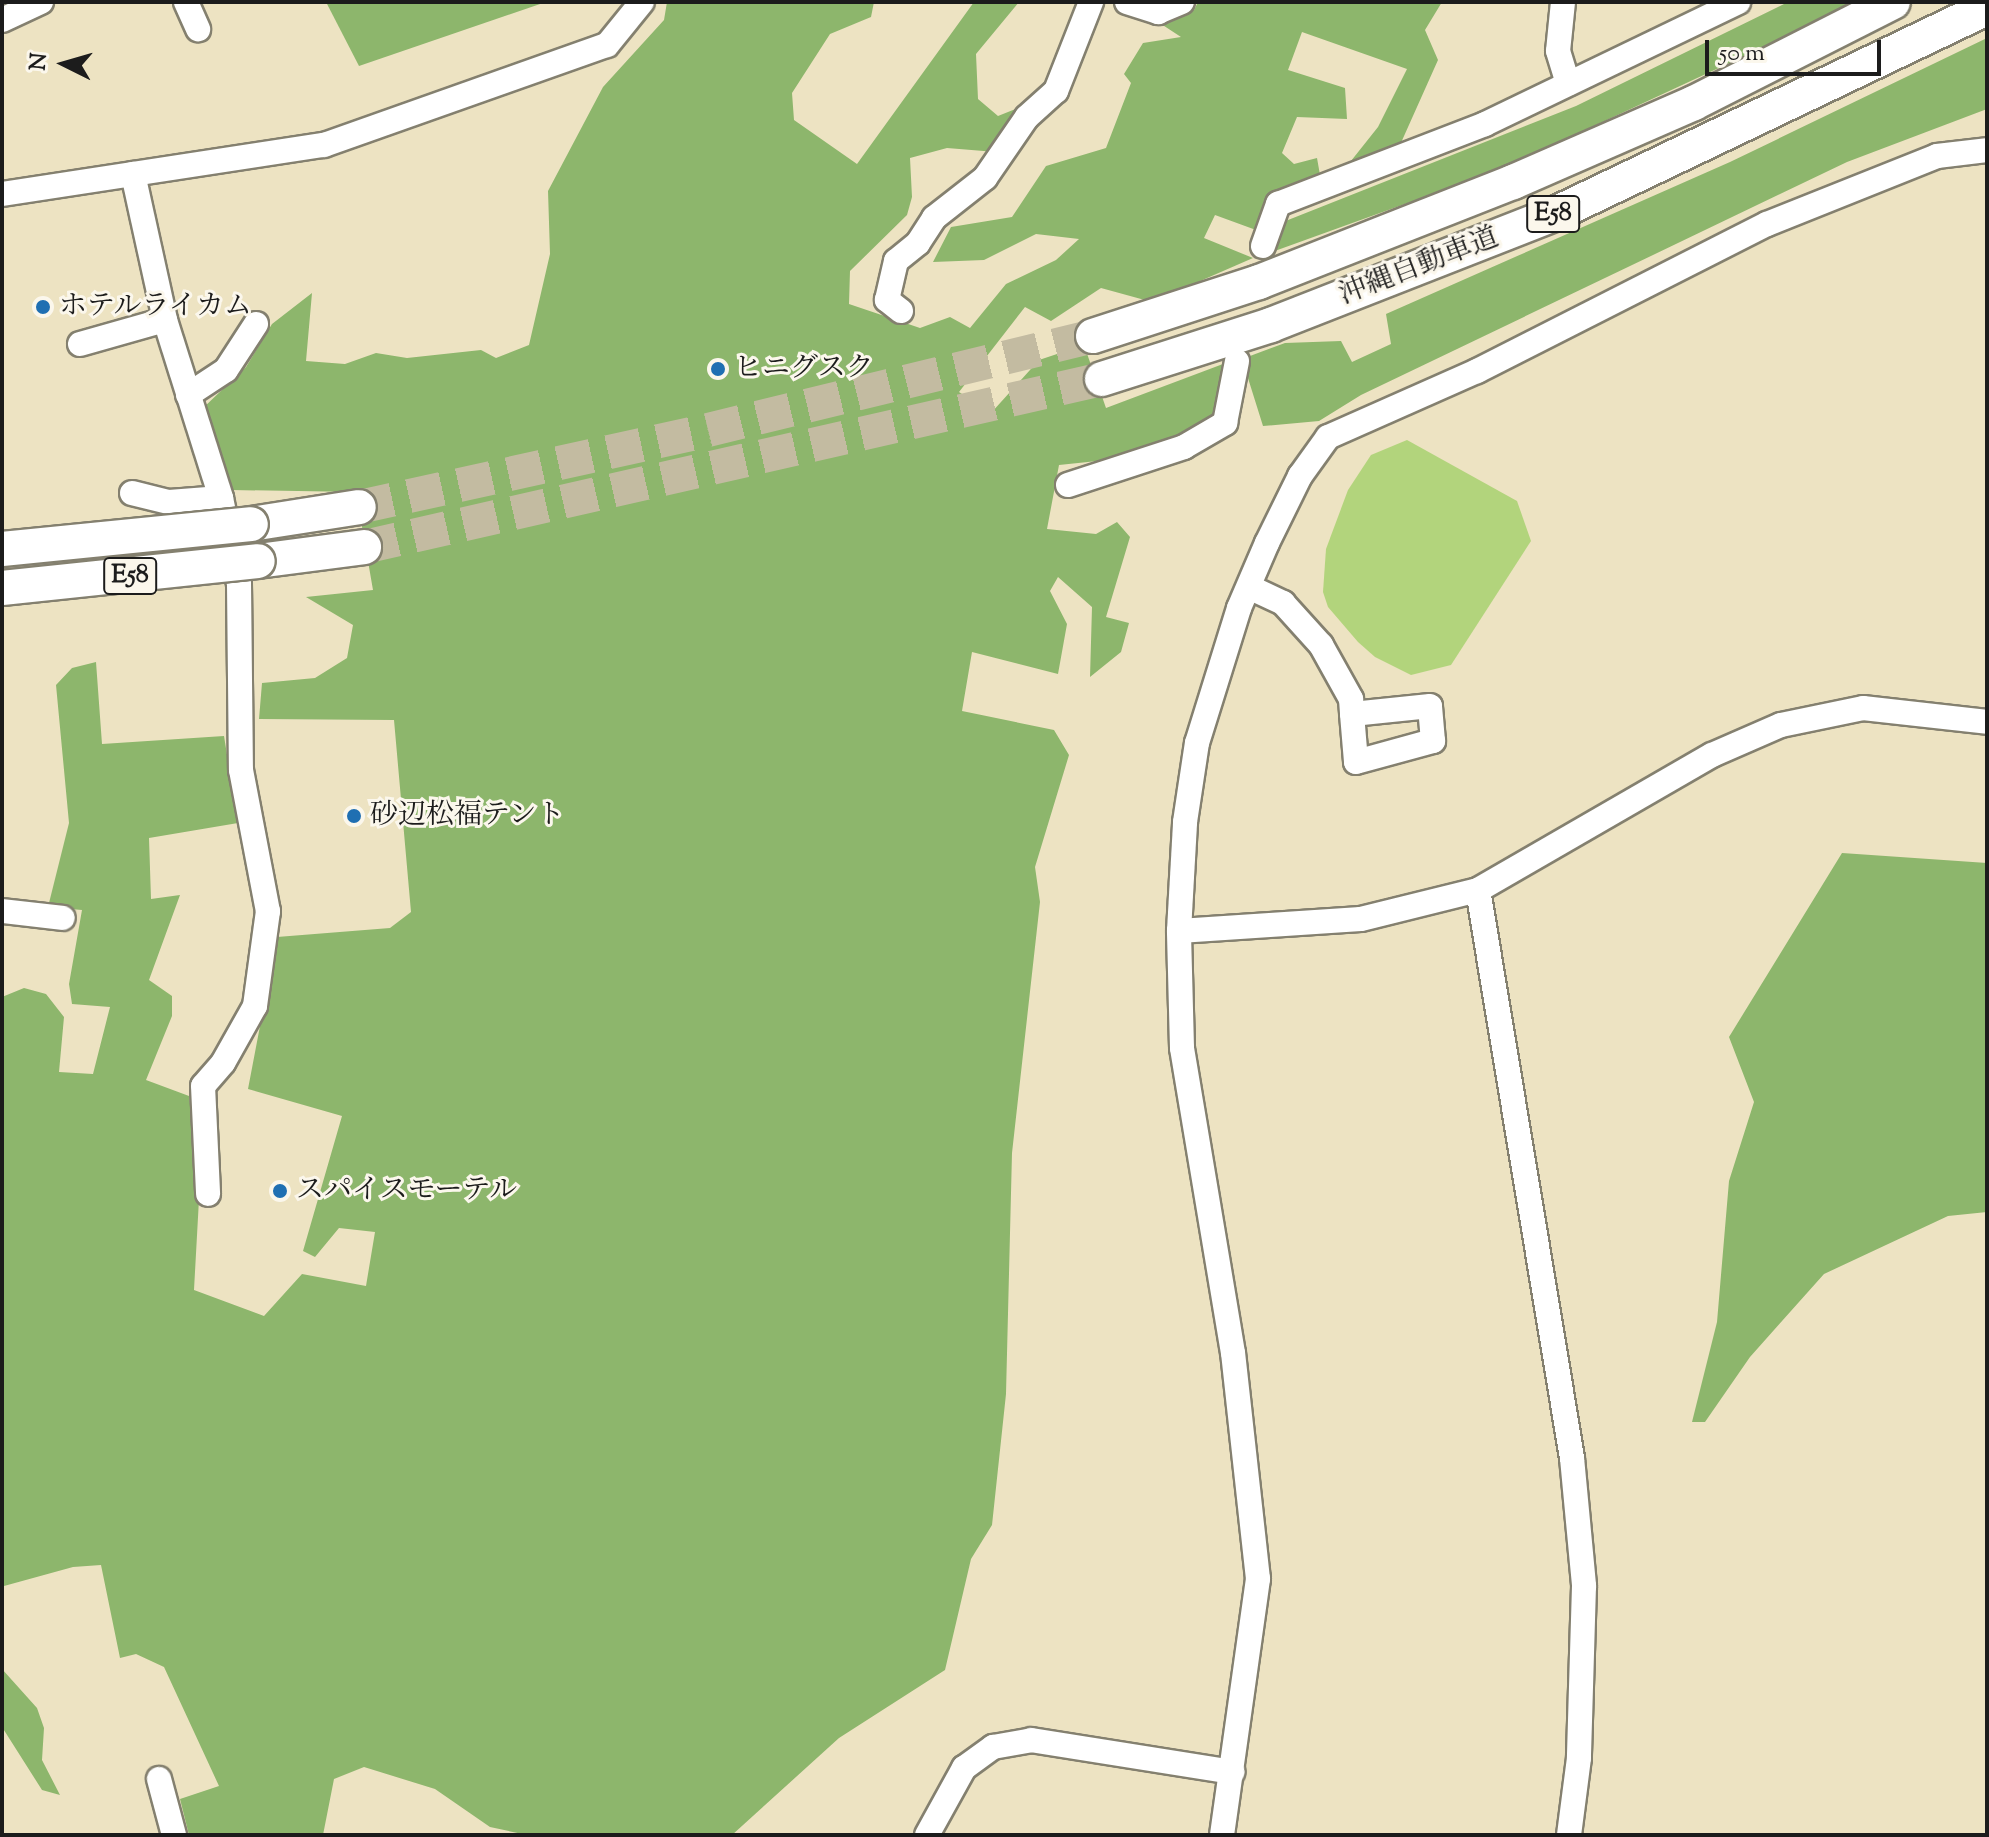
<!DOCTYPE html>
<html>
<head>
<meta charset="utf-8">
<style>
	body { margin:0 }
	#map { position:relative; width:1989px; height:1837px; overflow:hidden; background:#ede3c2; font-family:"Sorts Mill Goudy","Noto Serif JP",serif }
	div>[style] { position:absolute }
	.green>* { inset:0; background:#b2d47c }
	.forest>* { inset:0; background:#8db66c }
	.highway-tunnel>* { height:34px; margin-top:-17px; transform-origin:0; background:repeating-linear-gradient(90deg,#c3bba1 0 34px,transparent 0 51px) }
	.roads { filter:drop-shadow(2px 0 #84806f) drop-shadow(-2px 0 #84806f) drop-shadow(0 2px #84806f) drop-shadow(0 -2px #84806f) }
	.minor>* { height:24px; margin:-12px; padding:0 12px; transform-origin:12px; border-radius:12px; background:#fff }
	.highway>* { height:34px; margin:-17px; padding:0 17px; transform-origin:17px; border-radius:17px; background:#fff }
	.bridges { filter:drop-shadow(2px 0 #84806f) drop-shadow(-2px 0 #84806f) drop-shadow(0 2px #84806f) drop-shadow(0 -2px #84806f) }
	.highway-bridge>* { height:34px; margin:-17px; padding:0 17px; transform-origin:17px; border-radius:17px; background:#fff }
	.dots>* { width:22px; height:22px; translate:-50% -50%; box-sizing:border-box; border:4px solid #fbf7ec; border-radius:50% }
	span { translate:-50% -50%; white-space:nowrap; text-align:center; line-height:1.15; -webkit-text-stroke:6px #fbf7ec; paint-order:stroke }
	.shield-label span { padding:2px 6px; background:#fbf7ec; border:2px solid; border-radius:6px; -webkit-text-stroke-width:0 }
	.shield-label { font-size:26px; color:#1c1c1c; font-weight:700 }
	.street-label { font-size:28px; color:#1c1c1c }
	.poi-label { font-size:28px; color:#1c1c1c }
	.left { translate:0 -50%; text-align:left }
	.frame { position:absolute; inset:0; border:4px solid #1c1c1c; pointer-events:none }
	.north { position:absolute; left:24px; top:24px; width:80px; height:80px; -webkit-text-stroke:6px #fbf7ec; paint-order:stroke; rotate:275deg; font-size:22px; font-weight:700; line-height:32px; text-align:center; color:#1c1c1c }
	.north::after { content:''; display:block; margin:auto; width:28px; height:36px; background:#1c1c1c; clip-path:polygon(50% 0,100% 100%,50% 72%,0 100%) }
	.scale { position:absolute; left:1705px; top:40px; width:176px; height:36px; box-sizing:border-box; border:4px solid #1c1c1c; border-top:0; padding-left:10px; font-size:24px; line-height:28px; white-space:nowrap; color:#1c1c1c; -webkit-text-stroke:6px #fbf7ec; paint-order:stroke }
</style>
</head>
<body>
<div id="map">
	<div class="green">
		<i style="clip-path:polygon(1407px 440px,1517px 501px,1531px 541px,1451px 665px,1411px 675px,1375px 657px,1358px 642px,1328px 607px,1323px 592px,1326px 549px,1348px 490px,1371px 455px)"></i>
	</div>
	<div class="forest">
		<i style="clip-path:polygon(326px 2px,546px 2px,359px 66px)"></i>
		<i style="clip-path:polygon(667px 2px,874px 2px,871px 17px,830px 34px,792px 93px,794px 120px,857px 164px,974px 2px,1019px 2px,976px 54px,978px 99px,998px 116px,1031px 103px,996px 152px,947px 148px,910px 158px,912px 197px,907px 215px,850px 271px,849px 304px,920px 328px,950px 317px,970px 328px,1006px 284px,1056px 260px,1079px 239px,1036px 234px,984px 260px,933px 262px,951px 227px,1012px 217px,1046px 166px,1106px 148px,1131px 83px,1124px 74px,1143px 43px,1181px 37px,1155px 20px,1194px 10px,1198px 2px,1442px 2px,1425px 30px,1438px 60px,1400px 145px,1347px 166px,1378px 127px,1407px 69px,1302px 32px,1288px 70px,1345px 88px,1347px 119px,1297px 117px,1282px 153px,1294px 164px,1317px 158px,1320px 175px,1272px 198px,1256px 230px,1215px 215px,1204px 238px,1253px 258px,1152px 302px,1101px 288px,1051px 321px,1025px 307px,959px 392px,991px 413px,1039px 360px,1084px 345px,1106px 408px,1223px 364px,1217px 421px,1184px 438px,1107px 460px,1059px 465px,1047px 529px,1096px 534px,1117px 522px,1130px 537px,1106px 617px,1129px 623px,1121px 652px,1090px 677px,1092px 607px,1058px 577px,1050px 591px,1067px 624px,1058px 674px,972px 652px,962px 711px,1054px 730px,1069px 755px,1035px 867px,1040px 902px,1012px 1153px,1006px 1394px,992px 1525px,971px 1559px,945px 1670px,839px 1738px,732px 1835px,527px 1835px,490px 1827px,435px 1789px,364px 1767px,334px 1779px,323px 1835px,189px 1835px,180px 1799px,219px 1786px,164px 1667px,136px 1654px,120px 1658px,101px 1565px,73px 1567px,4px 1586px,2px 1654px,2px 997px,24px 988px,46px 994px,64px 1017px,59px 1072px,93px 1074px,110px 1007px,72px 1004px,69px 984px,82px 910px,48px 907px,69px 823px,56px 685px,72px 668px,96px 662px,102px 744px,224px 736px,238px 823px,149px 838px,151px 899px,180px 895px,149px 980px,172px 996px,172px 1016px,146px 1080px,189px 1096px,200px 1181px,194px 1290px,264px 1316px,302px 1274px,366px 1286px,375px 1232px,339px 1228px,315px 1257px,303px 1251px,342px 1116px,248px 1089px,277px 937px,390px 928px,411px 912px,394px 720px,259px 719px,262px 683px,315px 678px,347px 658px,353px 625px,306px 597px,373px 590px,356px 492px,232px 490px,202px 409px,246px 367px,272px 324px,312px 293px,306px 361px,345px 364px,376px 353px,407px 358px,481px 350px,496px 358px,529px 345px,550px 254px,548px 191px,603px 87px,664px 20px)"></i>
		<i style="clip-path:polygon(1788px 2px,1861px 2px,1499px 170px,1272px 252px,1283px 222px,1576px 106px)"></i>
		<i style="clip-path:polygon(1987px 38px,1987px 109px,1847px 162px,1361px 395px,1319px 421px,1263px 426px,1242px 359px,1285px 343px,1341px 341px,1352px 362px,1391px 344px,1386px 314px,1730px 162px)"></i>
		<i style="clip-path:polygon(1842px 853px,1987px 863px,1987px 1212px,1948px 1216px,1824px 1274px,1750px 1357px,1705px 1422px,1692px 1422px,1717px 1322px,1729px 1181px,1754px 1102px,1729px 1037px)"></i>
		<i style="clip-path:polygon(2px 1669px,37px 1708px,44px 1728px,42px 1760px,60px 1795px,42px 1790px,2px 1727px)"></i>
	</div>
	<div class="highway-tunnel">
		<i style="left:359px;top:507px;width:357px;rotate:-12.4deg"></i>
		<i style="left:708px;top:430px;width:396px;rotate:-13.7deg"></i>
		<i style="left:364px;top:547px;width:757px;rotate:-12.82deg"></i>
	</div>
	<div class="roads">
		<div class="minor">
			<i style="left:186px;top:2px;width:30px;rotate:66deg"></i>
			<i style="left:1127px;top:2px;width:33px;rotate:18deg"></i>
			<i style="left:1158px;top:12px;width:26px;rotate:-23deg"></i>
			<i style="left:1563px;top:2px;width:49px;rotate:95.8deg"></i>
			<i style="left:1558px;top:51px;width:34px;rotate:73deg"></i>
			<i style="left:2px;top:20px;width:43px;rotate:-24.8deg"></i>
			<i style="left:133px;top:174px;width:149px;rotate:77.6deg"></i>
			<i style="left:165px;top:320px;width:187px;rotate:72.5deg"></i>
			<i style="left:221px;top:498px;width:88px;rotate:78.2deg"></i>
			<i style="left:239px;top:584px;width:186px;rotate:89.4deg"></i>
			<i style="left:241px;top:770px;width:144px;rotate:79.2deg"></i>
			<i style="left:268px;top:911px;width:96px;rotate:97.8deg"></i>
			<i style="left:255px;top:1006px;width:65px;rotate:119.3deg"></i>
			<i style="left:223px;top:1063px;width:30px;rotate:131deg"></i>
			<i style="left:203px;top:1086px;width:108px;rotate:87.3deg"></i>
			<i style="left:2px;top:194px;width:326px;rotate:-8.7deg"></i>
			<i style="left:324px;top:145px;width:300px;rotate:-19.5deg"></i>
			<i style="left:607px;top:45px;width:55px;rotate:-50.9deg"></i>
			<i style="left:1263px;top:246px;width:45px;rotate:-70.3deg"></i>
			<i style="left:1278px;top:204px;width:222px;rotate:-21.1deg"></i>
			<i style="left:1485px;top:124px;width:281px;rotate:-25.7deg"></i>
			<i style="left:901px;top:311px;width:18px;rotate:-142deg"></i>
			<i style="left:887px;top:300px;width:40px;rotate:-77deg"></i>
			<i style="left:896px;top:261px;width:28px;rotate:-39deg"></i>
			<i style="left:918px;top:243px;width:30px;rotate:-57deg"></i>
			<i style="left:934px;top:218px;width:65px;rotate:-38.1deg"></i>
			<i style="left:985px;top:178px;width:74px;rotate:-55.5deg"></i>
			<i style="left:1027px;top:117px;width:39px;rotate:-42deg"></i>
			<i style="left:1056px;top:91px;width:96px;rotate:-68.5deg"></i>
			<i style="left:80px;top:344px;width:88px;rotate:-15.8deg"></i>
			<i style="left:188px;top:395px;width:45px;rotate:-33.3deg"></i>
			<i style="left:226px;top:370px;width:55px;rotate:-56.9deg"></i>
			<i style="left:1068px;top:485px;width:122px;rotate:-18.1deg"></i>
			<i style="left:1184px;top:447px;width:48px;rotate:-30.3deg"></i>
			<i style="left:1225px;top:423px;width:63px;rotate:-79deg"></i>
			<i style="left:132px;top:493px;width:38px;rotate:14deg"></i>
			<i style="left:169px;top:502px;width:52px;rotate:-4.4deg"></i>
			<i style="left:1249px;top:587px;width:38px;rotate:25deg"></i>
			<i style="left:1283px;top:603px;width:57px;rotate:47.9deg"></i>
			<i style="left:1321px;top:645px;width:62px;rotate:60.9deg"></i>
			<i style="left:1351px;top:699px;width:15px;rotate:86deg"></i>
			<i style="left:1352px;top:714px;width:48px;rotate:85.2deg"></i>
			<i style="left:1356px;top:762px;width:80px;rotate:-15.3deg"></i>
			<i style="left:1433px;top:741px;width:35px;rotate:-95deg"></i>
			<i style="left:1430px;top:706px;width:78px;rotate:174.1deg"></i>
			<i style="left:1478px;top:890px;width:576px;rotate:80.6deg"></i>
			<i style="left:1572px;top:1458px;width:129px;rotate:84.6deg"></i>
			<i style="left:1584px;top:1586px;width:172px;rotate:91.7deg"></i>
			<i style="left:1579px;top:1758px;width:78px;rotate:97.4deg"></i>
			<i style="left:2px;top:911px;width:61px;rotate:6.5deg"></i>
			<i style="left:1179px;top:931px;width:182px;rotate:-3.8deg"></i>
			<i style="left:1361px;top:919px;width:121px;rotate:-13.9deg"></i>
			<i style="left:1478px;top:890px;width:270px;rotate:-30deg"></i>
			<i style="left:1712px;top:755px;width:75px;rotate:-23.5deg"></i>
			<i style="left:1781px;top:725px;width:84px;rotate:-11.7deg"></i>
			<i style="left:1863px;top:708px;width:125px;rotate:6.4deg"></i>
			<i style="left:159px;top:1779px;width:58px;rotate:75deg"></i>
			<i style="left:927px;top:1835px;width:77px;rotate:-61.1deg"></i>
			<i style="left:964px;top:1768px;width:36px;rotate:-36deg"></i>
			<i style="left:993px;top:1747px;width:39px;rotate:-10deg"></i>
			<i style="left:1031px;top:1740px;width:204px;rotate:9deg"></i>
			<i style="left:1222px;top:1835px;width:259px;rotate:-82deg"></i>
			<i style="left:1258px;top:1579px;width:227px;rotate:-96.3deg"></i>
			<i style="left:1233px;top:1353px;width:309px;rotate:-99.5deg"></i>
			<i style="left:1182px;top:1048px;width:117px;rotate:-91.5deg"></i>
			<i style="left:1179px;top:931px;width:109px;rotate:-86.8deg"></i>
			<i style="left:1185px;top:822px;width:80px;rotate:-81.4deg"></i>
			<i style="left:1197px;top:743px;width:141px;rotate:-72.7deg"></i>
			<i style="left:1239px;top:608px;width:71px;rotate:-66.7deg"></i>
			<i style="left:1267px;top:543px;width:75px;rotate:-63.8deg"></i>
			<i style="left:1300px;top:476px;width:48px;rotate:-54.3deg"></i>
			<i style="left:1328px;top:437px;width:163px;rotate:-23.9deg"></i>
			<i style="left:1477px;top:371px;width:325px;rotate:-26.9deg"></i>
			<i style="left:1767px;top:224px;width:183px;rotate:-21.8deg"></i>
			<i style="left:1937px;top:156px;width:50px;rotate:-6.8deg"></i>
		</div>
		<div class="highway">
			<i style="left:1093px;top:336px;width:175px;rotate:-18deg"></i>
			<i style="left:1259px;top:282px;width:273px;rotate:-21.5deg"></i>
			<i style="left:1513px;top:182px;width:197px;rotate:-23.6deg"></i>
			<i style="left:1694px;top:103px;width:223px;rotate:-26.9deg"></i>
			<i style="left:1102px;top:379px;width:177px;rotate:-17.7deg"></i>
			<i style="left:1271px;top:325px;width:307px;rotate:-21.4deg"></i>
			<i style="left:1557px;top:213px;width:476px;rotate:-25.5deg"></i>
			<i style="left:251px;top:524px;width:109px;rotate:-8.9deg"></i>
			<i style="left:258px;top:561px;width:107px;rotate:-7.5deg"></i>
		</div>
	</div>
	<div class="bridges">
		<div class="highway-bridge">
			<i style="left:2px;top:549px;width:250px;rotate:-5.7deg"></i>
			<i style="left:2px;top:588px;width:257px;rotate:-6deg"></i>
		</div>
	</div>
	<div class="dots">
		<i style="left:43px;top:307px;background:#1f6fb2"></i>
		<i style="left:718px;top:369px;background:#1f6fb2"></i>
		<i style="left:354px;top:816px;background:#1f6fb2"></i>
		<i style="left:280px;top:1191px;background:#1f6fb2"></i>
	</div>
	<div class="shield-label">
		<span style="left:1553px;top:214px">E58</span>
		<span style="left:130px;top:576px">E58</span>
	</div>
	<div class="street-label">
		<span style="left:1419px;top:267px;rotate:-21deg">沖縄自動車道</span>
	</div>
	<div class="poi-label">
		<span class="left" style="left:59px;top:307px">ホテルライカム</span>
		<span class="left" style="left:734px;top:369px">ヒニグスク</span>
		<span class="left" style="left:370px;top:816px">砂辺松福テント</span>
		<span class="left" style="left:296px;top:1191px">スパイスモーテル</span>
	</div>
	<div class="frame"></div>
	<div class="north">N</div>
	<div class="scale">50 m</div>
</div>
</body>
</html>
